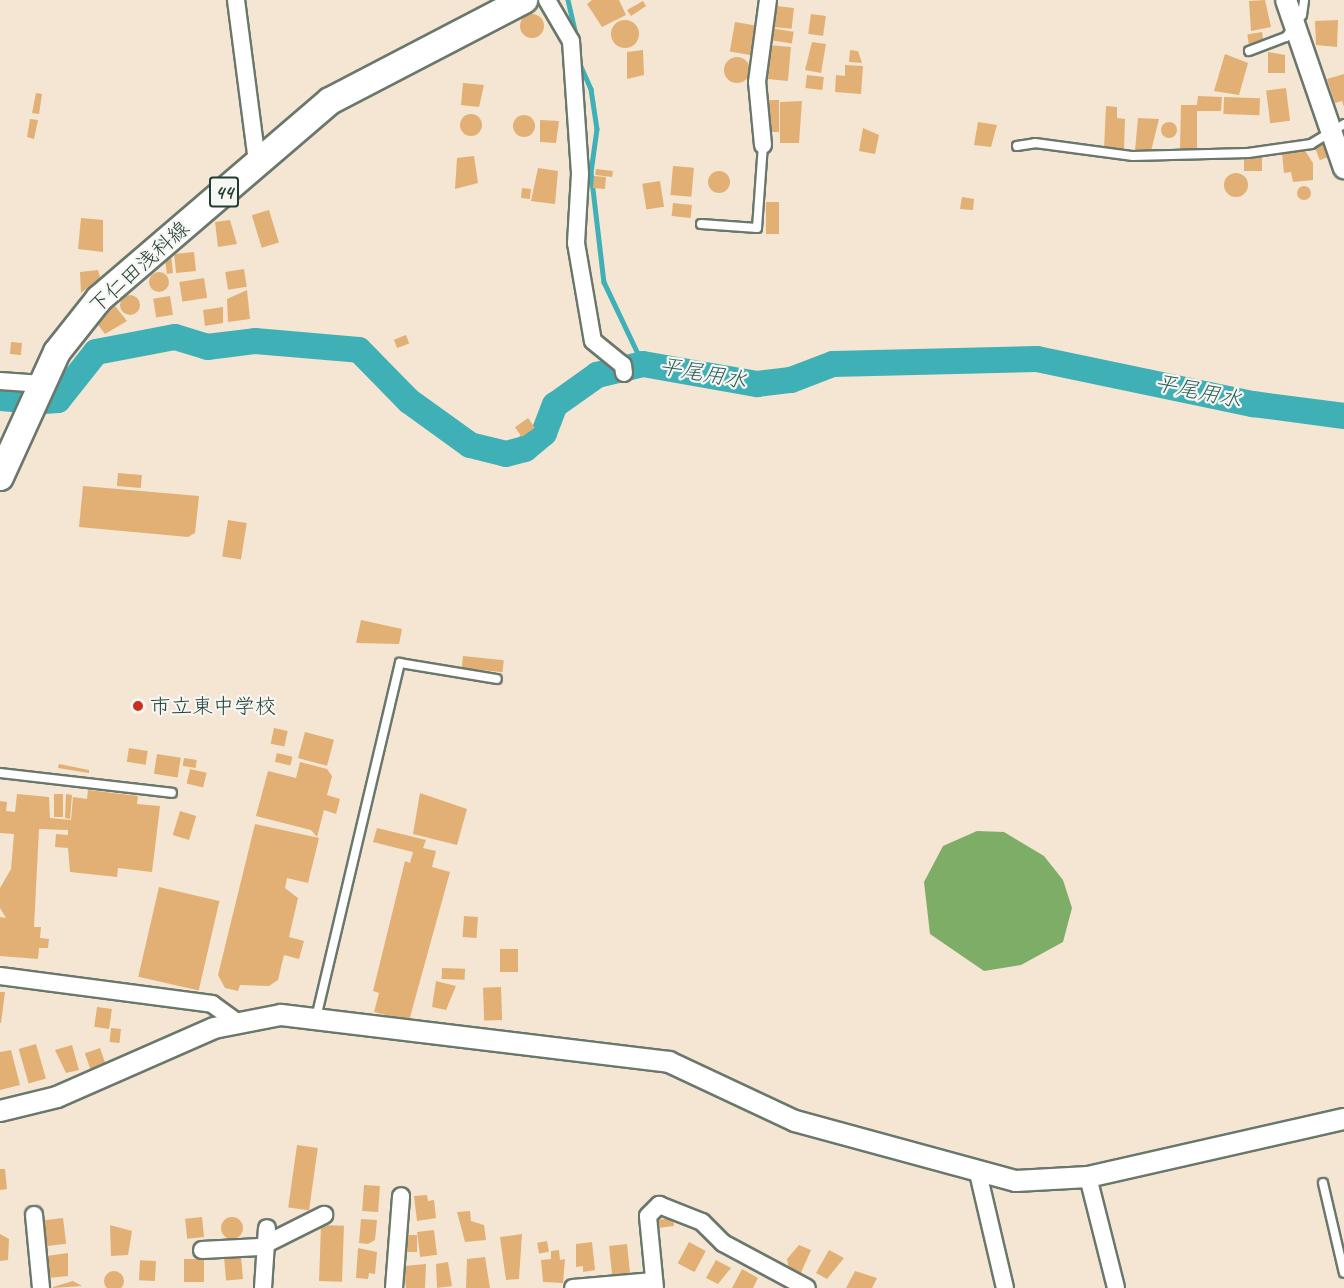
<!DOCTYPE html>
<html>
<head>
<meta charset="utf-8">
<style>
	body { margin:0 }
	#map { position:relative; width:1344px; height:1288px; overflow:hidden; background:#f4e6d3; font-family:Caveat,"Klee One",sans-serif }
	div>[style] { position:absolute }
	.forest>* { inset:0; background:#7ead67 }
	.stream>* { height:4.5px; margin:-2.25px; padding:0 2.25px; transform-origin:2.25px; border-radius:2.25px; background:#40b0b7 }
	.river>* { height:26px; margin:-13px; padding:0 13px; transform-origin:13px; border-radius:13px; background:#40b0b7 }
	.building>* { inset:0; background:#e2b074; transform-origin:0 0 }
	.round { border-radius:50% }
	.roads { filter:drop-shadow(2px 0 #6a786c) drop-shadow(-2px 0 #6a786c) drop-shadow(0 2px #6a786c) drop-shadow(0 -2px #6a786c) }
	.service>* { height:8px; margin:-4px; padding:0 4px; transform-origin:4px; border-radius:4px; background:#fff }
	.minor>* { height:16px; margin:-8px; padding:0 8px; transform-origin:8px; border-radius:8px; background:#fff }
	.tertiary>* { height:20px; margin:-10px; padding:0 10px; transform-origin:10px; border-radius:10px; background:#fff }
	.primary>* { height:26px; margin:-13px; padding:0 13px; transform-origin:13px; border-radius:13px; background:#fff }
	.dots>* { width:16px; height:16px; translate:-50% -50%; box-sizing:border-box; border:3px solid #f6f6f2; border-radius:50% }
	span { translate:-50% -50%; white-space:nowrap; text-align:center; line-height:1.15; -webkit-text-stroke:4.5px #f6f6f2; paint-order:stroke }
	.shield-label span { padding:2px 4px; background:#f6f6f2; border:2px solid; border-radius:4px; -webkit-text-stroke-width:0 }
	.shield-label { font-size:20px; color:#1f3d34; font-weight:700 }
	.street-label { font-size:21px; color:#1f3d34 }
	.poi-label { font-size:21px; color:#1f3d34 }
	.left { translate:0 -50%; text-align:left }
	.water-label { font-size:22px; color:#29605b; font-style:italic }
</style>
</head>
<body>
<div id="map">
	<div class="forest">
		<i style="clip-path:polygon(977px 831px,1004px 832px,1044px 856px,1063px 880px,1072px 908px,1063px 942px,1021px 965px,984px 971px,930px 934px,924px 882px,943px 846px)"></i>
	</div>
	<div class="stream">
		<i style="left:568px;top:0;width:36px;rotate:77deg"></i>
		<i style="left:579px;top:62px;width:30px;rotate:66deg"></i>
		<i style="left:591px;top:89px;width:40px;rotate:81.5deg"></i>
		<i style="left:597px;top:129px;width:43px;rotate:97.9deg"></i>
		<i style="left:591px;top:172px;width:111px;rotate:83.3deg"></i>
		<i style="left:604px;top:282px;width:91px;rotate:64.6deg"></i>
	</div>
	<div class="river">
		<i style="left:0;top:398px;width:21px;rotate:5deg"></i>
		<i style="left:44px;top:401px;width:14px;rotate:-4deg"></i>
		<i style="left:58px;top:400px;width:61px;rotate:-51.6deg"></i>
		<i style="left:96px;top:352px;width:80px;rotate:-10.8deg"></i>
		<i style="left:175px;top:337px;width:34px;rotate:17deg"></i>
		<i style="left:207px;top:347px;width:48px;rotate:-7.1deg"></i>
		<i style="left:255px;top:341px;width:104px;rotate:4.9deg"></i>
		<i style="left:359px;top:350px;width:71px;rotate:45.6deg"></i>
		<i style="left:409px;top:401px;width:75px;rotate:35.8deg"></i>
		<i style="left:470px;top:445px;width:37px;rotate:14deg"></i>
		<i style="left:506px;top:454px;width:20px;rotate:-15deg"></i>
		<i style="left:525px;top:449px;width:25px;rotate:-40deg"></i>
		<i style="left:544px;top:433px;width:30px;rotate:-69deg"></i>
		<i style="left:555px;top:405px;width:52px;rotate:-35.5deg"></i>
		<i style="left:597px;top:375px;width:47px;rotate:-13.4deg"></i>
		<i style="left:643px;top:364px;width:116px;rotate:10deg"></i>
		<i style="left:757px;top:384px;width:34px;rotate:-7deg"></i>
		<i style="left:791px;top:380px;width:45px;rotate:-20.9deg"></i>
		<i style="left:833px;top:364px;width:204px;rotate:-1.4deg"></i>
		<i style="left:1037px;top:359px;width:221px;rotate:11.8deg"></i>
		<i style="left:1253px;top:404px;width:92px;rotate:7.5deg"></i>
	</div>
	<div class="building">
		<i style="clip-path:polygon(592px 0,619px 0,626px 15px,602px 27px,587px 4px)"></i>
		<i style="clip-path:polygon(1265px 0,1271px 27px,1251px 31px,1249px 1px)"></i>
		<i style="clip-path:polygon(643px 1px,646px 6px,631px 16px,627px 10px)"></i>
		<i style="left:776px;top:6px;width:18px;height:21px;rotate:6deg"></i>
		<i style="left:811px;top:14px;width:15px;height:20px;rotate:8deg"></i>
		<i class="round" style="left:520px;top:14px;width:24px;height:24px"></i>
		<i class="round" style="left:611px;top:20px;width:28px;height:28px"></i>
		<i style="clip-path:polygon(1338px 20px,1337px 47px,1316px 45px,1315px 21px)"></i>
		<i style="left:735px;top:22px;width:22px;height:30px;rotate:10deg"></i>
		<i style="left:770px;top:28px;width:24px;height:12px;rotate:9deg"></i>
		<i style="left:1262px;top:32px;width:11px;height:15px;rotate:80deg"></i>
		<i style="clip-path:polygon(812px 42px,826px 44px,821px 73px,805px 70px)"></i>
		<i style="left:768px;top:45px;width:23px;height:34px;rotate:5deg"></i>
		<i style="clip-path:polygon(643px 50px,644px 75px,627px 79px,627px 52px)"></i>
		<i style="clip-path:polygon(850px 50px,858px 51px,862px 63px,849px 62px)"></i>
		<i style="clip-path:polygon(1268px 52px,1285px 55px,1285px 73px,1268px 73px)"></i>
		<i style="clip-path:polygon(1225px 54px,1248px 63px,1239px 95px,1214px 91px)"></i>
		<i class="round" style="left:724px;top:57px;width:26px;height:26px"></i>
		<i style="clip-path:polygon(845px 65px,863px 66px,861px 94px,835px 92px,836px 75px,845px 76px)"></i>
		<i style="clip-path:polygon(1344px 74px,1344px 107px,1342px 101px,1335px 103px,1327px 79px)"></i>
		<i style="left:807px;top:75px;width:17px;height:13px;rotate:7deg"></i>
		<i style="clip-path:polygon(463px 83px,484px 85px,479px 107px,461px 105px)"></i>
		<i style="left:1286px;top:88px;width:33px;height:20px;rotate:83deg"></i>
		<i style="clip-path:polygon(36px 93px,42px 94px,39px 114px,32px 113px)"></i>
		<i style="clip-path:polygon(1198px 96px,1222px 97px,1221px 111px,1197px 111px,1197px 149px,1180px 149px,1181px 105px,1197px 105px)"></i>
		<i style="left:1224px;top:97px;width:36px;height:17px;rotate:2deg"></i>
		<i style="clip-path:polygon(767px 100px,779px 100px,779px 132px,769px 132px)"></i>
		<i style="clip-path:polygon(802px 101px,799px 143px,780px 143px,780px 102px)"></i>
		<i style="clip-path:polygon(1106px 106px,1117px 107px,1117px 118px,1125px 119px,1124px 151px,1104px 149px)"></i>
		<i class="round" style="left:460px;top:114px;width:22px;height:22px"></i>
		<i class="round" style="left:513px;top:115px;width:22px;height:22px"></i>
		<i style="clip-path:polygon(1138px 118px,1159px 119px,1151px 151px,1135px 150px)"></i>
		<i style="clip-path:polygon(30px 119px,38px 120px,34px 139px,27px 137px)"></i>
		<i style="clip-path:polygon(540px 120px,559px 121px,556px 143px,540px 142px)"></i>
		<i class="round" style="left:1161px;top:122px;width:16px;height:16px"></i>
		<i style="clip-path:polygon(978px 122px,997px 125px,991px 147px,974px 145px)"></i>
		<i style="clip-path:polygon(863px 128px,879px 135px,875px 154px,859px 151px)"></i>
		<i style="left:1323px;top:143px;width:15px;height:9px;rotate:70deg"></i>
		<i style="clip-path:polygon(1304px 149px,1313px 163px,1313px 180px,1293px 182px,1291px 172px,1284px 173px,1282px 152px)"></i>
		<i style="clip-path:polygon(474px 156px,478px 183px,455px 189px,457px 158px)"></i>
		<i style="left:1262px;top:156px;width:15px;height:18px;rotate:90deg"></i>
		<i style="left:673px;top:166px;width:21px;height:29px;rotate:5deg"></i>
		<i style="clip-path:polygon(538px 168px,558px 171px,555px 204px,531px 201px)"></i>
		<i style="left:596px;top:169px;width:17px;height:6px;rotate:7deg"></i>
		<i class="round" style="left:708px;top:171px;width:22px;height:22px"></i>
		<i class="round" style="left:1224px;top:173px;width:24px;height:24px"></i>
		<i style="left:594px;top:176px;width:12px;height:12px;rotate:5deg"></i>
		<i style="left:660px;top:181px;width:26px;height:18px;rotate:81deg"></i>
		<i class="round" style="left:1297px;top:186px;width:14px;height:14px"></i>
		<i style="left:522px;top:188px;width:9px;height:10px;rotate:6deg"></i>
		<i style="clip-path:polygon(962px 197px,974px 199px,973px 210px,960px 209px)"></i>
		<i style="left:766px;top:202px;width:13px;height:32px"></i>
		<i style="left:673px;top:203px;width:19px;height:13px;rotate:6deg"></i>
		<i style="left:269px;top:210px;width:34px;height:18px;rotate:73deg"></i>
		<i style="clip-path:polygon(81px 218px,103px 220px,103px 252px,78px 249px)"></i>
		<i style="clip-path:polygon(230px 220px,237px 244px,218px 247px,215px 222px)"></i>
		<i style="left:194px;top:252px;width:19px;height:20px;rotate:84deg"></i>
		<i style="clip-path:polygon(171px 255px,173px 273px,167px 274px,165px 260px)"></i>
		<i style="left:244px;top:269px;width:18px;height:19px;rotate:81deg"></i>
		<i style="clip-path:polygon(98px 270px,100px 278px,81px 293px,80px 272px)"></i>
		<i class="round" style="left:149px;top:272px;width:20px;height:20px"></i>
		<i style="left:204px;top:278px;width:20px;height:25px;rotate:81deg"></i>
		<i style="clip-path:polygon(247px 290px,250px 319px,228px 322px,227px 299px)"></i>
		<i class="round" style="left:120px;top:295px;width:20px;height:20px"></i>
		<i style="left:170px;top:296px;width:19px;height:17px;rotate:81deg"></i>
		<i style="clip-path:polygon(115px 306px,127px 321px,105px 334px,96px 322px)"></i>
		<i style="clip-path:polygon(223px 307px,223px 323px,205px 326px,203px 310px)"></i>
		<i style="left:406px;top:335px;width:9px;height:13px;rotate:69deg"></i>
		<i style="left:11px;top:342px;width:11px;height:12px;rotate:5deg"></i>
		<i style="left:528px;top:418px;width:12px;height:16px;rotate:55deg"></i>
		<i style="left:118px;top:473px;width:24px;height:13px;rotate:5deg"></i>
		<i style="clip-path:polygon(83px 486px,199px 496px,195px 533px,188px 537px,79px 527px)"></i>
		<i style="left:228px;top:520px;width:19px;height:37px;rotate:9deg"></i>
		<i style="clip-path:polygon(361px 620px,402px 629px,399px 644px,356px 643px)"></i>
		<i style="left:463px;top:656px;width:41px;height:12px;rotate:6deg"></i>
		<i style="left:274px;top:728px;width:14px;height:16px;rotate:12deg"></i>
		<i style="left:305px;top:732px;width:30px;height:27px;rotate:15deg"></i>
		<i style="left:129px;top:748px;width:19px;height:14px;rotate:9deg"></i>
		<i style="left:277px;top:753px;width:16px;height:9px;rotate:14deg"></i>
		<i style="left:157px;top:754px;width:24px;height:20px;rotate:9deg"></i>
		<i style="left:184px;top:758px;width:13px;height:8px;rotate:9deg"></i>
		<i style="clip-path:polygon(300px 762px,327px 769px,332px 776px,327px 795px,340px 799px,336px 814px,324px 810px,317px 837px,311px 830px,256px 816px,268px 771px,296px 778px)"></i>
		<i style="clip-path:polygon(59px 764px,89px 770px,89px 773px,58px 768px)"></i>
		<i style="left:190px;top:769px;width:17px;height:15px;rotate:13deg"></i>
		<i style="clip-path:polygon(88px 790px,138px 796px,137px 804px,160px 806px,152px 872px,118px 868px,117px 877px,70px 872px,68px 848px,55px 847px,56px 834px,68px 835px,68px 830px,39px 829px,34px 927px,41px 927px,40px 938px,49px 939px,48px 948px,39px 948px,38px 959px,0 956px,0 917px,6px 918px,0 908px,0 888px,11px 869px,14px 834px,0 833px,0 801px,7px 802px,6px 811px,15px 812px,17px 794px,49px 797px,50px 818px,71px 820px,73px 797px,87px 799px)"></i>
		<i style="clip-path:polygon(420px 793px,467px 809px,457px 845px,413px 834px)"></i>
		<i style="left:54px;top:794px;width:9px;height:23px"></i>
		<i style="clip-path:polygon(66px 794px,72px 795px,70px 819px,65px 818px)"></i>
		<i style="left:180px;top:811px;width:17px;height:25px;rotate:17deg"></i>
		<i style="clip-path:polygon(255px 824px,319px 838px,308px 883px,287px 878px,285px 888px,298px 898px,289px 937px,304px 941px,299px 959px,284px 955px,278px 980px,269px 986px,240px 985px,238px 991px,225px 988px,218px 975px)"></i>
		<i style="clip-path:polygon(377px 828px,426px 840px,423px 848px,436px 851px,432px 867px,450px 872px,409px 1021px,374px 1012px,379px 993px,373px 991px,405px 861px,410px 863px,413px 852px,373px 842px)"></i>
		<i style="left:159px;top:887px;width:62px;height:92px;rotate:13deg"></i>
		<i style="left:464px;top:916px;width:14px;height:21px;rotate:4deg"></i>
		<i style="left:500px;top:949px;width:18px;height:23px"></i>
		<i style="left:442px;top:968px;width:23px;height:11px;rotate:2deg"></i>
		<i style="clip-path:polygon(436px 981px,456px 986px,446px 1010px,432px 1007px)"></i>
		<i style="left:501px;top:987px;width:33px;height:18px;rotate:88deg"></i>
		<i style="clip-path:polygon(0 992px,5px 992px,1px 1023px,0 1023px)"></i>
		<i style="left:97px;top:1007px;width:15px;height:20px;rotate:8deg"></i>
		<i style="left:111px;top:1028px;width:10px;height:14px;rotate:6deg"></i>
		<i style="left:36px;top:1044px;width:36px;height:18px;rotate:74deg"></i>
		<i style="clip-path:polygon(72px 1045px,79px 1070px,66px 1073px,55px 1050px)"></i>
		<i style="left:100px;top:1048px;width:18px;height:16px;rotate:71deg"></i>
		<i style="clip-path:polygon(11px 1050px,20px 1085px,0 1090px,0 1052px)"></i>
		<i style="left:297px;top:1145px;width:21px;height:63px;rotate:8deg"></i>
		<i style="clip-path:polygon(0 1169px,5px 1169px,7px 1189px,0 1190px)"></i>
		<i style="left:364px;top:1185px;width:16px;height:26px;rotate:4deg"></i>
		<i style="clip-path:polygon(427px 1195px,428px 1201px,434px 1200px,436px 1218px,417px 1221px,414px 1196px)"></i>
		<i style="clip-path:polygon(470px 1211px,471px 1221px,484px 1225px,486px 1240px,465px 1242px,457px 1212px)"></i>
		<i class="round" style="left:221px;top:1217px;width:22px;height:22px"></i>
		<i style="left:202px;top:1217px;width:20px;height:17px;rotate:84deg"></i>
		<i style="left:63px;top:1218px;width:26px;height:21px;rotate:83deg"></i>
		<i style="left:673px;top:1218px;width:8px;height:16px;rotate:83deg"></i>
		<i style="clip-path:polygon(361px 1219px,377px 1220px,375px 1240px,368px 1244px,359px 1243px)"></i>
		<i style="clip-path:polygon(110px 1225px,132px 1231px,128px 1255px,111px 1256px)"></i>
		<i style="left:321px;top:1225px;width:23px;height:56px;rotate:2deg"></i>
		<i style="left:434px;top:1230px;width:25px;height:17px;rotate:83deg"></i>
		<i style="clip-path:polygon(0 1234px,9px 1239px,8px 1260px,0 1261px)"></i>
		<i style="clip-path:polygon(522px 1234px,519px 1279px,506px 1280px,500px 1237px)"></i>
		<i style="left:407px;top:1235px;width:10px;height:17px"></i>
		<i style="left:547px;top:1241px;width:11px;height:10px;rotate:80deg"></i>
		<i style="clip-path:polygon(592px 1242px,595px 1270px,583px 1272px,583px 1266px,576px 1267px,576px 1244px)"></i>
		<i style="left:689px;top:1242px;width:19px;height:24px;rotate:28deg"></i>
		<i style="left:627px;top:1244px;width:29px;height:18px;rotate:84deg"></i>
		<i style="clip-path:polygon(799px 1245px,811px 1250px,800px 1275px,789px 1269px,787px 1259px)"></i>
		<i style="clip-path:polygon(358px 1248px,377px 1252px,375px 1274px,369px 1273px,368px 1279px,356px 1278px)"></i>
		<i style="clip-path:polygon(559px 1250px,560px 1260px,565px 1259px,563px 1283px,543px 1282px,541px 1260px,551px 1259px,551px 1251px)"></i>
		<i style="clip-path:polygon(829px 1250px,844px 1258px,827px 1279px,816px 1273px)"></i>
		<i style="clip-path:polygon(68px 1253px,68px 1276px,49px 1278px,46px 1256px)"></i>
		<i style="left:241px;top:1256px;width:23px;height:17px;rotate:85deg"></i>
		<i style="clip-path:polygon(485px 1257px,490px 1288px,466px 1288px,467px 1259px)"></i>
		<i style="left:204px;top:1259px;width:23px;height:20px;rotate:90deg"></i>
		<i style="clip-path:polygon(716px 1260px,731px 1268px,718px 1284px,706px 1278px)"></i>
		<i style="left:156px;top:1261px;width:20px;height:16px;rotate:93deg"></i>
		<i style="clip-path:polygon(448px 1262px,452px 1286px,437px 1288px,436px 1264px)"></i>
		<i style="clip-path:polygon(426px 1264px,425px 1288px,406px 1288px,404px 1266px)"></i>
		<i style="clip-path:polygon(742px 1269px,758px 1278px,753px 1288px,732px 1288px)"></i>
		<i style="clip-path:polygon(855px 1271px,877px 1278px,872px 1288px,846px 1288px)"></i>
		<i class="round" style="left:104px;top:1271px;width:20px;height:20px"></i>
		<i style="clip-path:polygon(73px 1281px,82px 1286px,53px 1288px,53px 1287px)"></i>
	</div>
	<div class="roads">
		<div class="service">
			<i style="left:1249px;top:51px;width:40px;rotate:-21deg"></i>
			<i style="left:1286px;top:37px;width:27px;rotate:-54deg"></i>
			<i style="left:1302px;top:15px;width:15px;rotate:-82deg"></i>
			<i style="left:1017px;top:146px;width:18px;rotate:-9deg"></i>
			<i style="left:1035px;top:143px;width:99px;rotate:7.6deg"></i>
			<i style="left:1133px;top:156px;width:115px;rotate:-1.5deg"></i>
			<i style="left:1248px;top:153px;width:64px;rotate:-8.1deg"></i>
			<i style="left:1311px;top:144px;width:39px;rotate:-31deg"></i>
			<i style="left:701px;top:224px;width:56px;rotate:4.1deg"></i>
			<i style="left:757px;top:228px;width:83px;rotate:-85.9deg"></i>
			<i style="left:0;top:773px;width:173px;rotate:6.6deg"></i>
			<i style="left:316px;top:1018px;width:365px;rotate:-76.7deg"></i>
			<i style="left:400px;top:663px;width:98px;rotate:9.4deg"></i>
			<i style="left:1323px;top:1183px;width:92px;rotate:76.9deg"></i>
		</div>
		<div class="minor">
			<i style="left:236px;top:0;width:162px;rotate:82.6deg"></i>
			<i style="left:547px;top:0;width:48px;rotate:59.7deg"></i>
			<i style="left:571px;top:41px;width:133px;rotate:86.1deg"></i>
			<i style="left:580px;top:174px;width:69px;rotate:93.3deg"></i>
			<i style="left:576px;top:243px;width:99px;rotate:80.2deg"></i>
			<i style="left:593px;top:341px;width:38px;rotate:39deg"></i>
			<i style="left:623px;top:365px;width:8px;rotate:83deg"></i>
			<i style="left:763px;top:145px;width:63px;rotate:-95.4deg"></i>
			<i style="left:757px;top:82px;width:83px;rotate:-82.4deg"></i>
			<i style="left:0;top:381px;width:39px;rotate:4deg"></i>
			<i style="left:0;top:976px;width:214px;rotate:7.5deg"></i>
			<i style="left:212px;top:1004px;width:29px;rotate:36deg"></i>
			<i style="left:978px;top:1173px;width:118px;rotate:76.8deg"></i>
			<i style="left:1088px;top:1177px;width:114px;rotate:75.8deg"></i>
			<i style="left:34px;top:1215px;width:73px;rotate:84.5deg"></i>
			<i style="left:202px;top:1250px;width:58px;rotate:-3deg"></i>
			<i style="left:260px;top:1247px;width:72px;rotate:-26.6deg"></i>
			<i style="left:263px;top:1288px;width:60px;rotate:-86.2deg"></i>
			<i style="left:394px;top:1288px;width:92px;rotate:-85.6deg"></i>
			<i style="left:573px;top:1288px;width:81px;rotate:-4.9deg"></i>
			<i style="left:655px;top:1288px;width:72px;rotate:-95.6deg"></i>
			<i style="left:648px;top:1216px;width:16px;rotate:-45deg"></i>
			<i style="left:659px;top:1205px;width:46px;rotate:21.6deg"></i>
			<i style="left:702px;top:1222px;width:30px;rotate:45deg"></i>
			<i style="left:723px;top:1243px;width:95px;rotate:28.2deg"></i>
		</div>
		<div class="tertiary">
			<i style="left:1286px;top:0;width:178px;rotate:71deg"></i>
			<i style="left:0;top:1111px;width:59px;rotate:-13.8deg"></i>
			<i style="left:57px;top:1097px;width:171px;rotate:-23.7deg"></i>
			<i style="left:214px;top:1028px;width:68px;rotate:-11deg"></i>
			<i style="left:281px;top:1015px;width:391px;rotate:6.9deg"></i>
			<i style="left:669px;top:1062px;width:139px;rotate:25.1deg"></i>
			<i style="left:795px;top:1121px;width:229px;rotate:15.2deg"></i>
			<i style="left:1016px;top:1181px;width:72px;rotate:-3.2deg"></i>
			<i style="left:1088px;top:1177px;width:262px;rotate:-12.8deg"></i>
		</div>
		<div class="primary">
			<i style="left:0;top:477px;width:137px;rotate:-65.5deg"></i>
			<i style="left:57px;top:352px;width:68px;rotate:-51.6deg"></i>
			<i style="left:99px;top:299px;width:304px;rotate:-40.6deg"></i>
			<i style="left:330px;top:101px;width:219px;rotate:-27.5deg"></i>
		</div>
	</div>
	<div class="dots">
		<i style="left:138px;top:706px;background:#c8321e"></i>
	</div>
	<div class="shield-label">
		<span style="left:224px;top:192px">44</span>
	</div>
	<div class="street-label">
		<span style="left:139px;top:267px;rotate:-42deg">下仁田浅科線</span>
	</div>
	<div class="poi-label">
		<span class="left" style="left:150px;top:706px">市立東中学校</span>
	</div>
	<div class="water-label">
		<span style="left:703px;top:374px;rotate:10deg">平尾用水</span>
		<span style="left:1198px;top:392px;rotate:12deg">平尾用水</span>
	</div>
</div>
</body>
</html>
